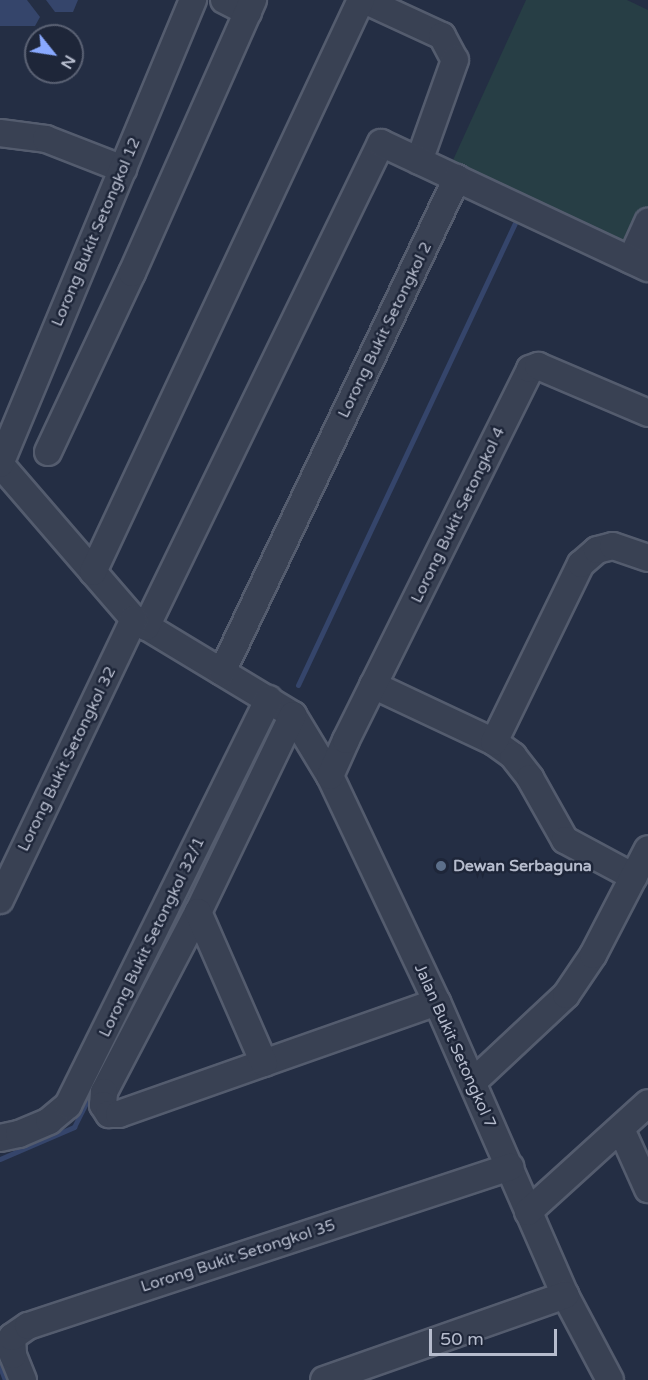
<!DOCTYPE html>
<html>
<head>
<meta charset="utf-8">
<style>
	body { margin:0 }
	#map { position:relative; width:648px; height:1380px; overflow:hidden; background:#242e44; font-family:"Varela Round",sans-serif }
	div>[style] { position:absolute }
	.green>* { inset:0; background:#273e45 }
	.water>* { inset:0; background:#35456b }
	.stream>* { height:5px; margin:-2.5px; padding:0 2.5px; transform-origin:2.5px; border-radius:2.5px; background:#35456b }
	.roads { filter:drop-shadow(2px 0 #545c6e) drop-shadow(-2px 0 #545c6e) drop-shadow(0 2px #545c6e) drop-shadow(0 -2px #545c6e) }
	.minor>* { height:26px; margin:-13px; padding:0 13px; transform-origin:13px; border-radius:13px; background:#394153 }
	.dots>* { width:16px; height:16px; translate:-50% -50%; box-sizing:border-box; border:3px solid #1e2639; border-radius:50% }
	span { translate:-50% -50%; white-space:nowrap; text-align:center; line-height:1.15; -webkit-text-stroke:5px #1e2639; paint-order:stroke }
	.street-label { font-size:16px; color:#b6bccd }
	.poi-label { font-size:16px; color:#b6bccd; font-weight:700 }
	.left { translate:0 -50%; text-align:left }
	.north { position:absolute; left:24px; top:24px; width:60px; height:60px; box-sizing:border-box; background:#1e2639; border:2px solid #5b6274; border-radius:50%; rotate:120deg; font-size:16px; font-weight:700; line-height:24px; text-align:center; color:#b6bccd }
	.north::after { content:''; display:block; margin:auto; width:21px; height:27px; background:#89a9ff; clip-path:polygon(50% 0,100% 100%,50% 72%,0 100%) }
	.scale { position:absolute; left:429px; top:1329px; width:128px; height:27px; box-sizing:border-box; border:3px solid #b6bccd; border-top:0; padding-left:8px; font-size:18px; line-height:21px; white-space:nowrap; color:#b6bccd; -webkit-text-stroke:4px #1e2639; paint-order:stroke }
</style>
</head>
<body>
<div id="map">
	<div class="green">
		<i style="clip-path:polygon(526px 0,627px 0,648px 10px,648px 216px,630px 253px,449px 169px)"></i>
	</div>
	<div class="water">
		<i style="clip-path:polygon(0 0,27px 0,40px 17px,35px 26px,0 26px)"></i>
		<i style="clip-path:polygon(46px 0,78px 0,73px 12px,55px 12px)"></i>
	</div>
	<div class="stream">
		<i style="left:298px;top:685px;width:510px;rotate:-64.84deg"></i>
		<i style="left:179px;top:921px;width:27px;rotate:-63deg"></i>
		<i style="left:0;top:1159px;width:81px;rotate:-23.4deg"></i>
		<i style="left:74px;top:1127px;width:42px;rotate:-63.4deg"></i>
		<i style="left:0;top:1367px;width:14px;rotate:69deg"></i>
	</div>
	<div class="roads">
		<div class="minor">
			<i style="left:224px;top:0;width:27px;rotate:27deg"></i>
			<i style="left:364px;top:0;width:86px;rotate:24.8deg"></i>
			<i style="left:442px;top:36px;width:27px;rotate:62deg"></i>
			<i style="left:455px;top:60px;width:107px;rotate:109.6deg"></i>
			<i style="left:0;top:133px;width:46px;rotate:7.4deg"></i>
			<i style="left:46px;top:139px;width:83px;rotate:21.3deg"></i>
			<i style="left:631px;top:260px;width:42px;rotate:-65.9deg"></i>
			<i style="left:48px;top:452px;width:198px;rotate:-64.9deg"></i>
			<i style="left:132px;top:273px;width:299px;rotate:-66.1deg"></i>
			<i style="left:0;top:464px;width:205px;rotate:49.2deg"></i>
			<i style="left:134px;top:619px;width:186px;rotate:31.1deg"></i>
			<i style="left:293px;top:715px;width:71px;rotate:58.8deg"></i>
			<i style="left:330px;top:776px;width:250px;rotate:64.7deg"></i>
			<i style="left:437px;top:1002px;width:320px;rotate:66.4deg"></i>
			<i style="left:565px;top:1295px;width:96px;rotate:62.1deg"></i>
			<i style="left:0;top:464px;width:503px;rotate:-67.42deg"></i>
			<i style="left:93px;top:572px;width:632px;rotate:-64.9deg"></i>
			<i style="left:146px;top:627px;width:538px;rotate:-64.1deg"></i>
			<i style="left:381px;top:143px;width:295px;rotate:25.1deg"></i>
			<i style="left:222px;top:672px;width:547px;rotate:-64.56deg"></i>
			<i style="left:373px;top:685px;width:134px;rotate:25.2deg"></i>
			<i style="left:494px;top:742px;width:24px;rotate:36deg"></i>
			<i style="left:513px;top:756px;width:28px;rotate:52deg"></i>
			<i style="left:530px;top:778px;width:71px;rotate:60.6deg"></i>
			<i style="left:565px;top:840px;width:78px;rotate:28.2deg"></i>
			<i style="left:293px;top:715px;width:219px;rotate:115.7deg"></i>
			<i style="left:198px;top:912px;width:203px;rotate:117.6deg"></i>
			<i style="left:104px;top:1092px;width:13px;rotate:94deg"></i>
			<i style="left:103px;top:1105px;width:11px;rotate:56deg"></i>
			<i style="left:109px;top:1114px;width:10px"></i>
			<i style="left:119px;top:1114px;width:337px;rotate:-19.4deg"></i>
			<i style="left:494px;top:742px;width:198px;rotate:-64deg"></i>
			<i style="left:581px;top:564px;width:21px;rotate:-41deg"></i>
			<i style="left:597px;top:550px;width:16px;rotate:-14deg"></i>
			<i style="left:613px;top:546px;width:37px;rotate:19deg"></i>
			<i style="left:330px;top:776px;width:39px;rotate:-66deg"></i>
			<i style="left:346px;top:740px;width:414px;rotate:-63.6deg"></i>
			<i style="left:530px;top:369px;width:9px;rotate:-21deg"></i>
			<i style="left:538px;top:366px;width:120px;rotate:23.1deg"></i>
			<i style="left:0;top:900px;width:311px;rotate:-64.5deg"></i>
			<i style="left:198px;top:912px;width:165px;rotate:66.4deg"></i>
			<i style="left:473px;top:1082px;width:127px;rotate:-43.1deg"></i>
			<i style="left:566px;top:995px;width:48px;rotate:-56deg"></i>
			<i style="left:593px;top:955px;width:119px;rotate:-62.6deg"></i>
			<i style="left:621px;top:1129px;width:66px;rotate:65.8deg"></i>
			<i style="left:0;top:1138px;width:19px;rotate:-12deg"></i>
			<i style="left:19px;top:1134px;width:33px;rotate:-23deg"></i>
			<i style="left:49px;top:1121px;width:25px;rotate:-40deg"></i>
			<i style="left:68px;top:1105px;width:453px;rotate:-63.7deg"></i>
			<i style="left:528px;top:1212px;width:162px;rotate:-42.2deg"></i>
			<i style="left:23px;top:1380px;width:27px;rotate:-112deg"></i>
			<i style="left:13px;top:1355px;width:18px;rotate:-93deg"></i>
			<i style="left:12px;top:1337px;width:19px;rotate:-35deg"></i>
			<i style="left:28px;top:1326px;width:508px;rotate:-18.26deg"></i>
			<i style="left:324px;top:1380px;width:256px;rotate:-19.4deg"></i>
		</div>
	</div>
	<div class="dots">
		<i style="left:441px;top:866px;background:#5c6f8a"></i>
	</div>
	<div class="street-label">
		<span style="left:96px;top:232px;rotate:-67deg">Lorong Bukit Setongkol 12</span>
		<span style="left:385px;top:330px;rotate:-64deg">Lorong Bukit Setongkol 2</span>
		<span style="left:458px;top:515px;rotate:-64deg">Lorong Bukit Setongkol 4</span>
		<span style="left:67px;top:759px;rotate:-64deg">Lorong Bukit Setongkol 32</span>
		<span style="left:152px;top:937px;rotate:-64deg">Lorong Bukit Setongkol 32/1</span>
		<span style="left:455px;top:1046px;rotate:66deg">Jalan Bukit Setongkol 7</span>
		<span style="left:238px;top:1256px;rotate:-18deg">Lorong Bukit Setongkol 35</span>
	</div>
	<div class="poi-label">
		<span class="left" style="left:453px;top:866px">Dewan Serbaguna</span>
	</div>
	<div class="north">N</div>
	<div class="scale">50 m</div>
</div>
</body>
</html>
